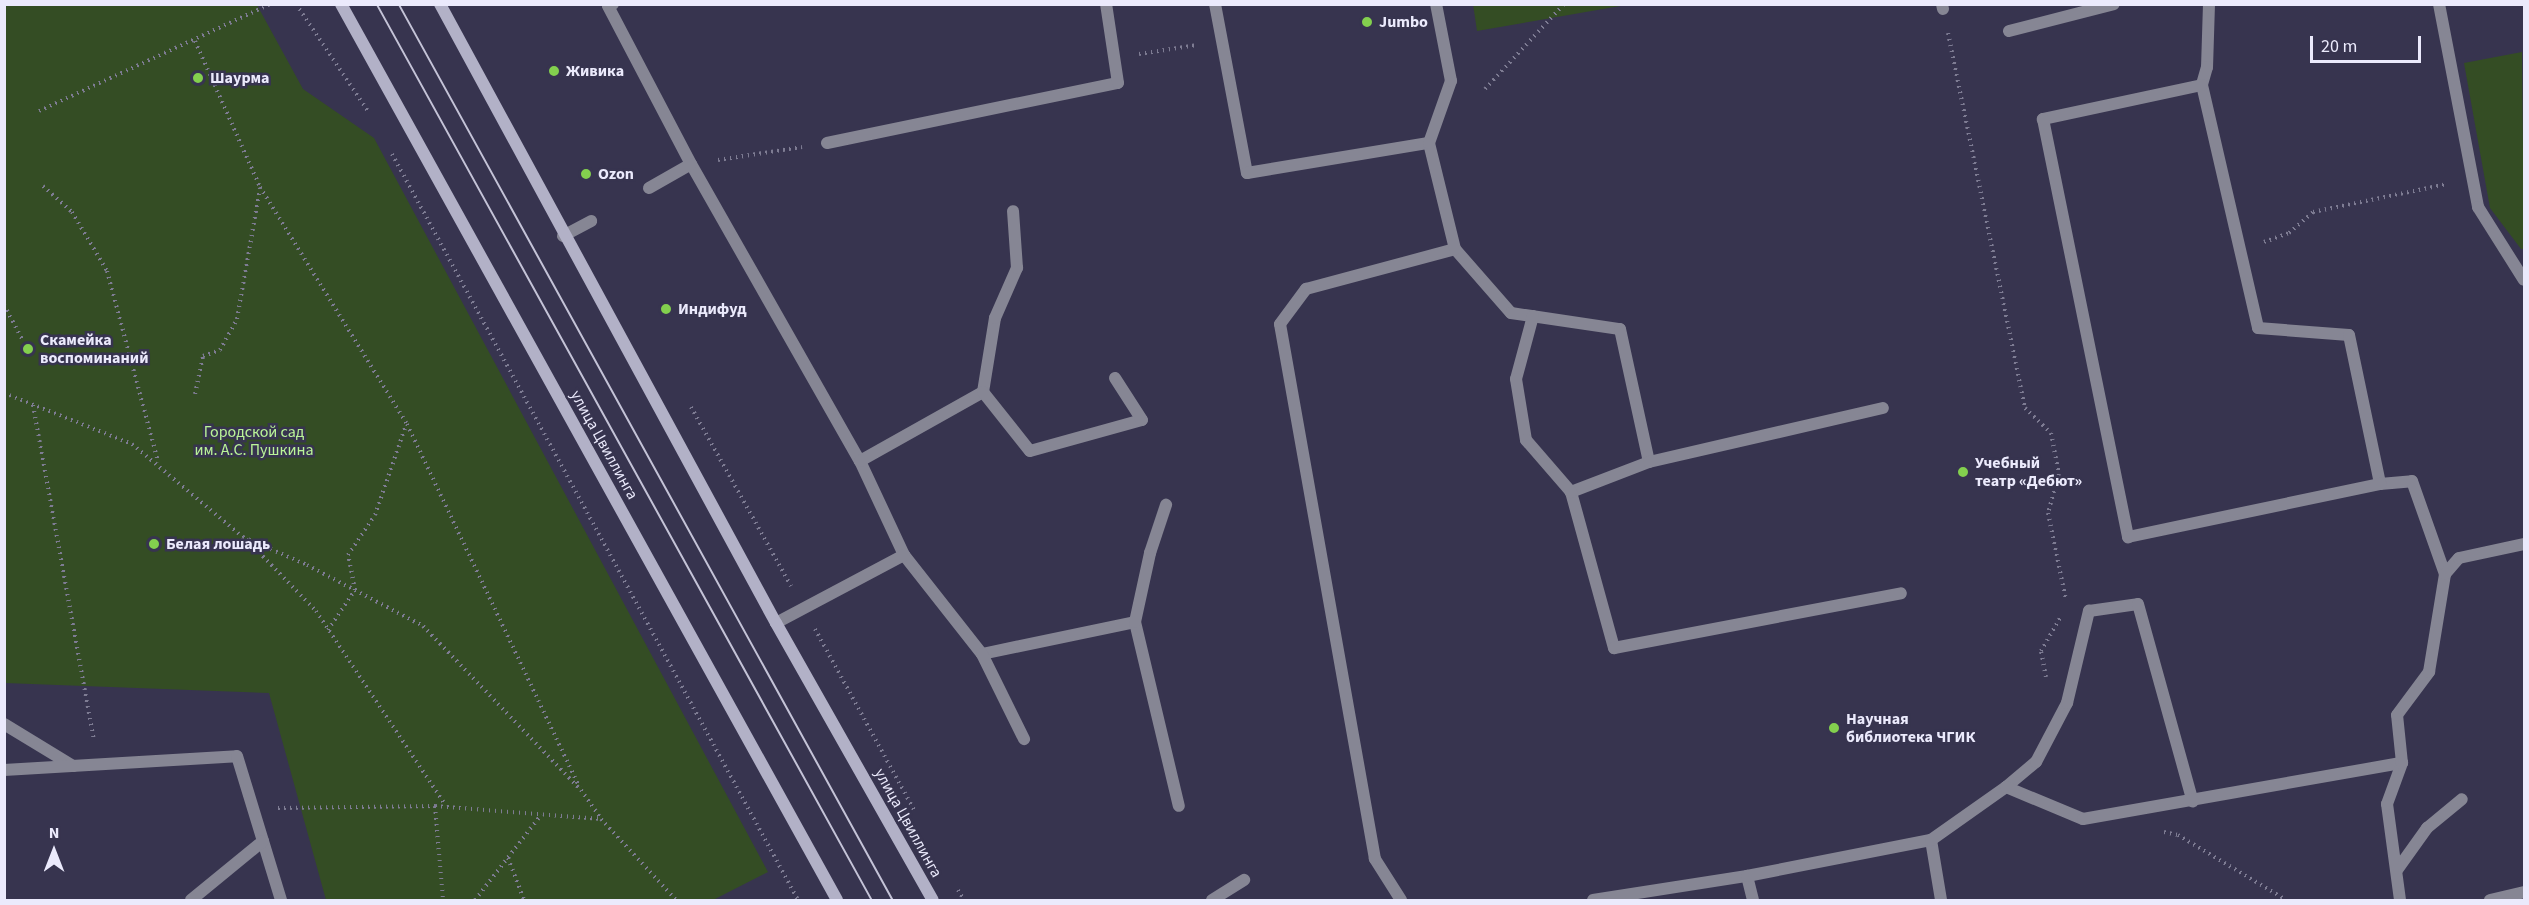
<!DOCTYPE html>
<html>
<head>
<meta charset="utf-8">
<style>
	body { margin:0 }
	#map { position:relative; width:2529px; height:905px; overflow:hidden; background:#37344f; font-family:"Source Sans 3",sans-serif }
	div>[style] { position:absolute }
	.green>* { inset:0; background:#344d24 }
	.path>* { height:4px; margin-top:-2px; transform-origin:0; background:repeating-linear-gradient(90deg,#7e7c93 0 1.5px,transparent 0 6px) }
	.lane>* { height:12px; margin:-6px; padding:0 6px; transform-origin:6px; border-radius:6px; background:#868694 }
	.secondary>* { height:12px; margin:-6px; padding:0 6px; transform-origin:6px; border-radius:6px; background:#b2b1c7 }
	.tram>* { height:1.5px; margin:-0.75px; padding:0 0.75px; transform-origin:0.75px; border-radius:0.75px; background:#c4c3d7 }
	.dots>* { width:16px; height:16px; translate:-50% -50%; box-sizing:border-box; border:3px solid #37344f; border-radius:50% }
	span { translate:-50% -50%; white-space:nowrap; text-align:center; line-height:1.15; -webkit-text-stroke:5px #37344f; paint-order:stroke }
	.poi-label { font-size:16px; color:#ebeafc; font-weight:700 }
	.left { translate:0 -50%; text-align:left }
	.park-label { font-size:16px; color:#baf498 }
	.street-label { font-size:16px; color:#ebeafc }
	.frame { position:absolute; inset:0; border:6px solid #ebeafc; pointer-events:none }
	.north { position:absolute; left:24px; top:821px; width:60px; height:60px; -webkit-text-stroke:4px #37344f; paint-order:stroke; rotate:0deg; font-size:16px; font-weight:700; line-height:24px; text-align:center; color:#ebeafc }
	.north::after { content:''; display:block; margin:auto; width:21px; height:27px; background:#ebeafc; clip-path:polygon(50% 0,100% 100%,50% 72%,0 100%) }
	.scale { position:absolute; left:2310px; top:36px; width:111px; height:27px; box-sizing:border-box; border:3px solid #ebeafc; border-top:0; padding-left:8px; font-size:18px; line-height:21px; white-space:nowrap; color:#ebeafc; -webkit-text-stroke:4px #37344f; paint-order:stroke }
</style>
</head>
<body>
<div id="map">
	<div class="green">
		<i style="clip-path:polygon(5px 4px,257px 5px,303px 89px,374px 138px,768px 872px,713px 900px,326px 900px,269px 693px,5px 683px)"></i>
		<i style="clip-path:polygon(1473px 4px,1626px 4px,1626px 5px,1477px 31px)"></i>
		<i style="clip-path:polygon(2522px 52px,2524px 249px,2521px 249px,2490px 208px,2464px 63px)"></i>
	</div>
	<div class="path">
		<i style="left:296px;top:4px;width:129px;rotate:56.1deg"></i>
		<i style="left:1709px;top:4px;width:21px"></i>
		<i style="left:1948px;top:33px;width:383px;rotate:78.4deg"></i>
		<i style="left:2025px;top:408px;width:36px;rotate:44deg"></i>
		<i style="left:2051px;top:433px;width:42px;rotate:79deg"></i>
		<i style="left:2059px;top:474px;width:41px;rotate:105.8deg"></i>
		<i style="left:2048px;top:513px;width:89px;rotate:78.3deg"></i>
		<i style="left:195px;top:41px;width:160px;rotate:66deg"></i>
		<i style="left:260px;top:187px;width:279px;rotate:58.2deg"></i>
		<i style="left:407px;top:424px;width:402px;rotate:64.6deg"></i>
		<i style="left:1139px;top:54px;width:59px;rotate:-8.8deg"></i>
		<i style="left:1485px;top:89px;width:116px;rotate:-47.1deg"></i>
		<i style="left:39px;top:111px;width:255px;rotate:-24.8deg"></i>
		<i style="left:392px;top:154px;width:849px;rotate:61.44deg"></i>
		<i style="left:718px;top:160px;width:85px;rotate:-8.8deg"></i>
		<i style="left:43px;top:186px;width:39px;rotate:42deg"></i>
		<i style="left:72px;top:212px;width:69px;rotate:59.3deg"></i>
		<i style="left:107px;top:271px;width:198px;rotate:75deg"></i>
		<i style="left:2264px;top:242px;width:27px;rotate:-20deg"></i>
		<i style="left:2289px;top:233px;width:32px;rotate:-41deg"></i>
		<i style="left:2313px;top:212px;width:137px;rotate:-11.8deg"></i>
		<i style="left:4px;top:305px;width:40px;rotate:62deg"></i>
		<i style="left:4px;top:393px;width:138px;rotate:21.7deg"></i>
		<i style="left:132px;top:444px;width:145px;rotate:40deg"></i>
		<i style="left:243px;top:537px;width:70px;rotate:23.6deg"></i>
		<i style="left:307px;top:565px;width:131px;rotate:27.7deg"></i>
		<i style="left:423px;top:626px;width:228px;rotate:46.1deg"></i>
		<i style="left:581px;top:790px;width:35px;rotate:55deg"></i>
		<i style="left:601px;top:819px;width:110px;rotate:47.2deg"></i>
		<i style="left:195px;top:394px;width:39px;rotate:-78deg"></i>
		<i style="left:203px;top:356px;width:18px;rotate:-19deg"></i>
		<i style="left:220px;top:350px;width:35px;rotate:-61deg"></i>
		<i style="left:237px;top:319px;width:133px;rotate:-80deg"></i>
		<i style="left:33px;top:405px;width:341px;rotate:79.7deg"></i>
		<i style="left:691px;top:407px;width:205px;rotate:60.8deg"></i>
		<i style="left:246px;top:539px;width:100px;rotate:45.8deg"></i>
		<i style="left:316px;top:611px;width:234px;rotate:56.3deg"></i>
		<i style="left:815px;top:629px;width:209px;rotate:61.3deg"></i>
		<i style="left:328px;top:630px;width:48px;rotate:-56deg"></i>
		<i style="left:355px;top:590px;width:36px;rotate:-101deg"></i>
		<i style="left:348px;top:555px;width:48px;rotate:-56deg"></i>
		<i style="left:375px;top:515px;width:95px;rotate:-71deg"></i>
		<i style="left:2046px;top:677px;width:26px;rotate:-101deg"></i>
		<i style="left:2041px;top:651px;width:38px;rotate:-60deg"></i>
		<i style="left:435px;top:806px;width:94px;rotate:85.1deg"></i>
		<i style="left:278px;top:808px;width:157px;rotate:-0.7deg"></i>
		<i style="left:435px;top:806px;width:167px;rotate:4.5deg"></i>
		<i style="left:2164px;top:832px;width:14px;rotate:12deg"></i>
		<i style="left:2178px;top:835px;width:126px;rotate:31deg"></i>
		<i style="left:508px;top:858px;width:45px;rotate:69.1deg"></i>
		<i style="left:958px;top:890px;width:12px;rotate:59deg"></i>
		<i style="left:475px;top:900px;width:108px;rotate:-52.2deg"></i>
	</div>
	<div class="lane">
		<i style="left:613px;top:4px;width:5px;rotate:158deg"></i>
		<i style="left:608px;top:6px;width:178px;rotate:62.3deg"></i>
		<i style="left:691px;top:164px;width:342px;rotate:60.4deg"></i>
		<i style="left:860px;top:461px;width:104px;rotate:64.9deg"></i>
		<i style="left:904px;top:555px;width:126px;rotate:51.8deg"></i>
		<i style="left:982px;top:654px;width:156px;rotate:-11.8deg"></i>
		<i style="left:1135px;top:622px;width:189px;rotate:76.6deg"></i>
		<i style="left:1215px;top:4px;width:172px;rotate:79.3deg"></i>
		<i style="left:1247px;top:173px;width:184px;rotate:-9.4deg"></i>
		<i style="left:1942px;top:4px;width:5px;rotate:79deg"></i>
		<i style="left:2209px;top:4px;width:63px;rotate:91.8deg"></i>
		<i style="left:2207px;top:67px;width:19px;rotate:106deg"></i>
		<i style="left:2202px;top:85px;width:249px;rotate:77deg"></i>
		<i style="left:2258px;top:328px;width:91px;rotate:4.4deg"></i>
		<i style="left:2349px;top:335px;width:152px;rotate:78.2deg"></i>
		<i style="left:2380px;top:484px;width:32px;rotate:-5deg"></i>
		<i style="left:2412px;top:481px;width:99px;rotate:70.5deg"></i>
		<i style="left:2439px;top:4px;width:207px;rotate:79.1deg"></i>
		<i style="left:2478px;top:207px;width:86px;rotate:57.8deg"></i>
		<i style="left:2009px;top:31px;width:108px;rotate:-14.4deg"></i>
		<i style="left:2202px;top:85px;width:163px;rotate:167.9deg"></i>
		<i style="left:2043px;top:119px;width:427px;rotate:78.5deg"></i>
		<i style="left:2128px;top:537px;width:258px;rotate:-11.9deg"></i>
		<i style="left:827px;top:143px;width:297px;rotate:-11.7deg"></i>
		<i style="left:1118px;top:83px;width:80px;rotate:-98.6deg"></i>
		<i style="left:649px;top:188px;width:48px;rotate:-29.7deg"></i>
		<i style="left:563px;top:236px;width:32px;rotate:-28deg"></i>
		<i style="left:1455px;top:249px;width:85px;rotate:48.8deg"></i>
		<i style="left:1511px;top:313px;width:110px;rotate:8.4deg"></i>
		<i style="left:1620px;top:329px;width:136px;rotate:77.7deg"></i>
		<i style="left:1649px;top:462px;width:84px;rotate:159deg"></i>
		<i style="left:1571px;top:492px;width:162px;rotate:74.6deg"></i>
		<i style="left:1614px;top:648px;width:292px;rotate:-10.8deg"></i>
		<i style="left:1533px;top:316px;width:65px;rotate:105.1deg"></i>
		<i style="left:1516px;top:379px;width:62px;rotate:80.7deg"></i>
		<i style="left:1526px;top:440px;width:69px;rotate:49.1deg"></i>
		<i style="left:983px;top:392px;width:75px;rotate:-80.8deg"></i>
		<i style="left:995px;top:318px;width:55px;rotate:-66.3deg"></i>
		<i style="left:1017px;top:268px;width:57px;rotate:-94deg"></i>
		<i style="left:860px;top:461px;width:141px;rotate:-29.3deg"></i>
		<i style="left:983px;top:392px;width:75px;rotate:51.5deg"></i>
		<i style="left:1030px;top:451px;width:116px;rotate:-15.5deg"></i>
		<i style="left:1142px;top:420px;width:50px;rotate:-122.7deg"></i>
		<i style="left:1649px;top:462px;width:240px;rotate:-13deg"></i>
		<i style="left:1135px;top:622px;width:71px;rotate:-77.7deg"></i>
		<i style="left:1150px;top:553px;width:51px;rotate:-71.6deg"></i>
		<i style="left:776px;top:623px;width:145px;rotate:-28deg"></i>
		<i style="left:982px;top:654px;width:95px;rotate:63.7deg"></i>
		<i style="left:4px;top:724px;width:81px;rotate:31.3deg"></i>
		<i style="left:4px;top:770px;width:233px;rotate:-3.4deg"></i>
		<i style="left:237px;top:756px;width:151px;rotate:73deg"></i>
		<i style="left:2006px;top:787px;width:39px;rotate:-40deg"></i>
		<i style="left:2036px;top:762px;width:67px;rotate:-62.3deg"></i>
		<i style="left:2067px;top:703px;width:95px;rotate:-76.6deg"></i>
		<i style="left:2089px;top:611px;width:49px;rotate:-8.1deg"></i>
		<i style="left:2138px;top:604px;width:205px;rotate:74.5deg"></i>
		<i style="left:1931px;top:840px;width:61px;rotate:80.5deg"></i>
		<i style="left:2397px;top:870px;width:52px;rotate:-54.5deg"></i>
		<i style="left:2427px;top:828px;width:45px;rotate:-39.6deg"></i>
		<i style="left:1747px;top:876px;width:25px;rotate:76deg"></i>
		<i style="left:191px;top:900px;width:93px;rotate:-39.3deg"></i>
		<i style="left:1212px;top:900px;width:38px;rotate:-32deg"></i>
		<i style="left:1401px;top:900px;width:49px;rotate:-122.4deg"></i>
		<i style="left:1375px;top:859px;width:543px;rotate:-100.07deg"></i>
		<i style="left:1280px;top:324px;width:44px;rotate:-53.4deg"></i>
		<i style="left:1306px;top:289px;width:154px;rotate:-15deg"></i>
		<i style="left:1455px;top:249px;width:109px;rotate:-103.8deg"></i>
		<i style="left:1429px;top:143px;width:66px;rotate:-70.5deg"></i>
		<i style="left:1451px;top:81px;width:78px;rotate:-101deg"></i>
		<i style="left:1593px;top:900px;width:156px;rotate:-8.9deg"></i>
		<i style="left:1747px;top:876px;width:187px;rotate:-11.1deg"></i>
		<i style="left:1931px;top:840px;width:92px;rotate:-35.2deg"></i>
		<i style="left:2006px;top:787px;width:83px;rotate:22.6deg"></i>
		<i style="left:2083px;top:819px;width:324px;rotate:-10deg"></i>
		<i style="left:2400px;top:900px;width:97px;rotate:-97.7deg"></i>
		<i style="left:2387px;top:804px;width:44px;rotate:-69.9deg"></i>
		<i style="left:2402px;top:763px;width:48px;rotate:-95.9deg"></i>
		<i style="left:2397px;top:715px;width:54px;rotate:-53.3deg"></i>
		<i style="left:2429px;top:672px;width:99px;rotate:-80.7deg"></i>
		<i style="left:2445px;top:574px;width:21px;rotate:-49deg"></i>
		<i style="left:2459px;top:558px;width:66px;rotate:-12.2deg"></i>
		<i style="left:2490px;top:900px;width:35px;rotate:-13deg"></i>
	</div>
	<div class="secondary">
		<i style="left:341px;top:4px;width:1024px;rotate:61.03deg"></i>
		<i style="left:440px;top:4px;width:704px;rotate:61.51deg"></i>
		<i style="left:776px;top:623px;width:318px;rotate:60.5deg"></i>
	</div>
	<div class="tram">
		<i style="left:377px;top:4px;width:1024px;rotate:61.08deg"></i>
		<i style="left:399px;top:4px;width:1023px;rotate:61.13deg"></i>
	</div>
	<div class="dots">
		<i style="left:1367px;top:22px;background:#83d04e"></i>
		<i style="left:554px;top:71px;background:#83d04e"></i>
		<i style="left:198px;top:78px;background:#83d04e"></i>
		<i style="left:586px;top:174px;background:#83d04e"></i>
		<i style="left:666px;top:309px;background:#83d04e"></i>
		<i style="left:28px;top:349px;background:#83d04e"></i>
		<i style="left:1963px;top:472px;background:#83d04e"></i>
		<i style="left:154px;top:544px;background:#83d04e"></i>
		<i style="left:1834px;top:728px;background:#83d04e"></i>
	</div>
	<div class="poi-label">
		<span class="left" style="left:1379px;top:22px">Jumbo</span>
		<span class="left" style="left:566px;top:71px">Живика</span>
		<span class="left" style="left:210px;top:78px">Шаурма</span>
		<span class="left" style="left:598px;top:174px">Ozon</span>
		<span class="left" style="left:678px;top:309px">Индифуд</span>
		<span class="left" style="left:40px;top:349px">Скамейка<br>воспоминаний</span>
		<span class="left" style="left:1975px;top:472px">Учебный<br>театр «Дебют»</span>
		<span class="left" style="left:166px;top:544px">Белая лошадь</span>
		<span class="left" style="left:1846px;top:728px">Научная<br>библиотека ЧГИК</span>
	</div>
	<div class="park-label">
		<span style="left:254px;top:441px">Городской сад<br>им. А.С. Пушкина</span>
	</div>
	<div class="street-label">
		<span style="left:604px;top:445px;rotate:61deg">улица Цвиллинга</span>
		<span style="left:908px;top:823px;rotate:61deg">улица Цвиллинга</span>
	</div>
	<div class="frame"></div>
	<div class="north">N</div>
	<div class="scale">20 m</div>
</div>
</body>
</html>
